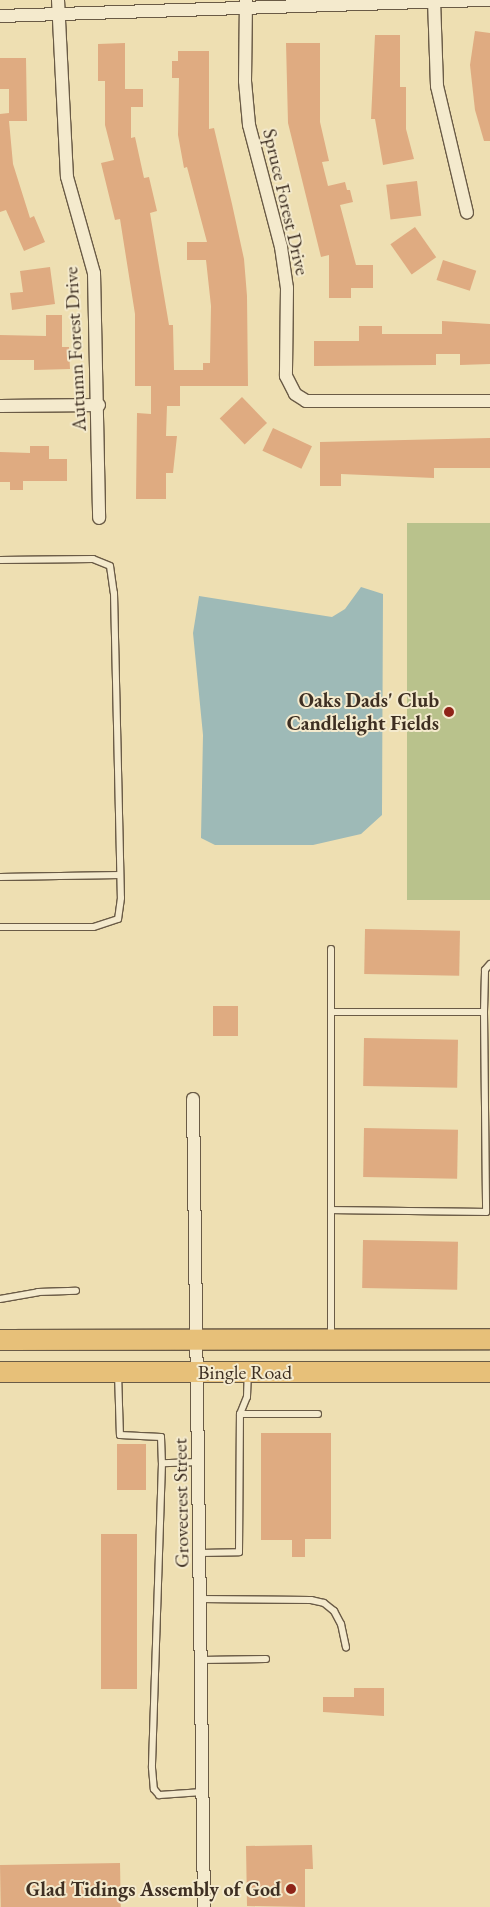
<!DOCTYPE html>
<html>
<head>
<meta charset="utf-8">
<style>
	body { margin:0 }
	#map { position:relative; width:490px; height:1907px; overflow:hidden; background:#eedfb2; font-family:"EB Garamond",serif }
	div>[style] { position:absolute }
	.green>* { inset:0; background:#b9c28c; transform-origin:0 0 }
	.water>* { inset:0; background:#9ebab7 }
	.building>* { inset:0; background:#dfab81; transform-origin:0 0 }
	.roads { filter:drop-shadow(1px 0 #6a5b46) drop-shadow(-1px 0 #6a5b46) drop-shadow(0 1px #6a5b46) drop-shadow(0 -1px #6a5b46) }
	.service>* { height:6px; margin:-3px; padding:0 3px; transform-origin:3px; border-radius:3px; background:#f4eacd }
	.minor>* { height:12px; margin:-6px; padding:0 6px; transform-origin:6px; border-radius:6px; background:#f4eacd }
	.primary>* { height:20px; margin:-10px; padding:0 10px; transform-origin:10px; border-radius:10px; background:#e7c079 }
	.dots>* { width:14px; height:14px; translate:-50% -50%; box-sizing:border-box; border:2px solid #f4eacd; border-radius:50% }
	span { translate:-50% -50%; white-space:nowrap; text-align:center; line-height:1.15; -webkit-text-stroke:4px #f4eacd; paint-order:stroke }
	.street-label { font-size:20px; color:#3e2f22 }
	.poi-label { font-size:20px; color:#3e2f22; font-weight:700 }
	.right { translate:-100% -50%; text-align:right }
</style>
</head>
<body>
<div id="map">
	<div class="green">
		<i style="left:490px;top:523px;width:377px;height:83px;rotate:90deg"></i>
	</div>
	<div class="water">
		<i style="clip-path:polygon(361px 587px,383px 594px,382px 815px,361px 834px,313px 845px,215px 845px,201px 838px,203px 735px,193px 633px,199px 596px,332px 617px,345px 609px)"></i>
	</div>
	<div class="building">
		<i style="clip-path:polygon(475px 31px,490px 33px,490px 141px,484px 141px,475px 110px,470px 65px)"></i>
		<i style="clip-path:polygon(375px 35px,400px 35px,400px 87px,406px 87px,406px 129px,414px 159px,383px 165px,375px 119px,371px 119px)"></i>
		<i style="clip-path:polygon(125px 43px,125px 89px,143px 89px,143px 107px,131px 107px,131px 138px,135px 137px,144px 178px,149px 177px,157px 211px,150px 213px,169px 325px,173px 325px,174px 370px,203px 370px,203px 363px,210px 363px,211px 306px,206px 260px,187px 260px,187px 242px,207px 242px,187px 167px,184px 168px,178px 135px,179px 78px,172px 78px,172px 61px,178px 61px,178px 51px,209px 51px,209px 129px,214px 128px,232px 204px,244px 259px,247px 296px,248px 386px,180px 386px,180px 406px,167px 406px,166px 436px,177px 436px,173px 473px,166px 473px,166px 499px,136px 499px,137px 413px,151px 414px,151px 386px,135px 386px,135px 314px,120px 219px,115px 220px,101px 163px,114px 160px,105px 125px,105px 81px,98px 81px,98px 44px)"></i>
		<i style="clip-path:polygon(286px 43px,320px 43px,320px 122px,329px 161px,322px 162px,328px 186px,345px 182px,347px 190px,350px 190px,353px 202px,340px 205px,356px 265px,373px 265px,373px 288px,351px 288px,351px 298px,329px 298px,329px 255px,321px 257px,288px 123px)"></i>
		<i style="clip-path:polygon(0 58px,26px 58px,27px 121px,9px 121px,13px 164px,30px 218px,34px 216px,45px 242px,24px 251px,6px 210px,0 212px,0 114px,9px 113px,9px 118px,9px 89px,0 89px)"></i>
		<i style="left:417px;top:181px;width:35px;height:31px;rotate:83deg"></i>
		<i style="left:415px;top:227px;width:37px;height:30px;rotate:55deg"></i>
		<i style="left:443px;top:260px;width:35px;height:21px;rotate:18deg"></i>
		<i style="clip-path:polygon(50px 267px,55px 304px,12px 310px,10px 293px,23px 292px,20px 271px)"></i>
		<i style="clip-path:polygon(46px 315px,62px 315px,62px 347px,69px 347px,70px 369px,34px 370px,34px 360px,0 360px,0 335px,46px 336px)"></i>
		<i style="clip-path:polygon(442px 321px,490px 324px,490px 364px,460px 365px,460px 354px,436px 354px,436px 365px,314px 366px,314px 341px,359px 341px,359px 326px,382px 326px,382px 334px,442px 334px)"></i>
		<i style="left:242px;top:397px;width:36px;height:31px;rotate:46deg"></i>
		<i style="left:273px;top:428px;width:43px;height:25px;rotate:25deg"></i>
		<i style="clip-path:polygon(490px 438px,490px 468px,434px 468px,434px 478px,341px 474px,341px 486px,320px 486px,320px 442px)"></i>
		<i style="clip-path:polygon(30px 446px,49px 446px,49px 459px,67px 459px,67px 481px,23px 481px,23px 490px,10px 490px,10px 482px,0 482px,0 452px,30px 453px)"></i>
		<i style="left:365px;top:929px;width:95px;height:45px;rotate:1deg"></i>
		<i style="left:213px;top:1006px;width:25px;height:30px"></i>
		<i style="left:364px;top:1038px;width:94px;height:48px;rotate:1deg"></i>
		<i style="left:364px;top:1128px;width:94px;height:49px;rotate:1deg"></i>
		<i style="left:363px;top:1240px;width:95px;height:48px;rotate:1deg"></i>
		<i style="clip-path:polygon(261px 1433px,331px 1433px,331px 1539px,305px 1539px,305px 1557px,292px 1557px,292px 1540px,261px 1540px)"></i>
		<i style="left:117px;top:1444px;width:29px;height:46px"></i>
		<i style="left:137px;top:1534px;width:155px;height:36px;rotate:90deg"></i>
		<i style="clip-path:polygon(354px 1688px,384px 1688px,384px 1716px,323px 1712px,323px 1697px,354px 1697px)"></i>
		<i style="clip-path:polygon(312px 1845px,313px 1869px,305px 1869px,305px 1907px,247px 1906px,246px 1846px)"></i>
		<i style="left:120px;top:1863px;width:44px;height:120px;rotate:89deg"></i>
	</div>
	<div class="roads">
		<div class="service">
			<i style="left:0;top:560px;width:93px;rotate:-0.6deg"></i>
			<i style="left:93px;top:559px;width:18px;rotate:22deg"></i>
			<i style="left:110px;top:566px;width:27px;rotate:82deg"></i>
			<i style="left:114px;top:593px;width:305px;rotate:88.7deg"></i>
			<i style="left:121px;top:898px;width:21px;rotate:98deg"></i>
			<i style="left:118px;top:919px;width:26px;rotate:162deg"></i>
			<i style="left:93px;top:927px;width:93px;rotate:180deg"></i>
			<i style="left:0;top:877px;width:120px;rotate:-1deg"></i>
			<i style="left:331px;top:949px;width:387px;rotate:90deg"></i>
			<i style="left:331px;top:1012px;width:153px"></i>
			<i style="left:484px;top:1012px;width:200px;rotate:89.4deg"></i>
			<i style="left:486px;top:1212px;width:155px;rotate:-179.3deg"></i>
			<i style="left:484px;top:1012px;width:42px;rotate:-88.6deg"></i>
			<i style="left:485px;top:970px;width:8px;rotate:-50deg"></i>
			<i style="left:0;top:1299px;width:39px;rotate:-10deg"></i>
			<i style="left:38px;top:1292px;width:38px;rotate:-2deg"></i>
			<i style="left:118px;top:1373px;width:62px;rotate:88.2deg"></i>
			<i style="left:120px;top:1435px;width:41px;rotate:2.8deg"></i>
			<i style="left:161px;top:1437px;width:26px;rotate:88deg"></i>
			<i style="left:240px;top:1414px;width:78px"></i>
			<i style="left:199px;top:1462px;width:37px;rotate:178deg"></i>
			<i style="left:162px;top:1463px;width:305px;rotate:91.9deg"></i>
			<i style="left:152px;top:1768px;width:21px;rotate:85deg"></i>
			<i style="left:154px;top:1789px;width:8px;rotate:50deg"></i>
			<i style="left:159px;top:1795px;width:44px;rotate:-3.9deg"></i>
			<i style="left:200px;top:1553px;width:39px;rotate:-1deg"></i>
			<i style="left:239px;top:1552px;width:138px;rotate:-89.6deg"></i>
			<i style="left:240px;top:1414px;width:18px;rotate:-68deg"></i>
			<i style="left:247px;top:1397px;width:23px;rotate:-88deg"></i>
			<i style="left:200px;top:1599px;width:111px;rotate:0.5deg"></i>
			<i style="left:311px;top:1600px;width:13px;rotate:13deg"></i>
			<i style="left:324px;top:1603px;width:13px;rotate:39deg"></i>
			<i style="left:334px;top:1611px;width:15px;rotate:62deg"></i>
			<i style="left:341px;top:1624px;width:24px;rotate:78deg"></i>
			<i style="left:201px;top:1660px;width:65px;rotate:-0.9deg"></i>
		</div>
		<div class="minor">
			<i style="left:58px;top:0;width:177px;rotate:87.1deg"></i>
			<i style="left:67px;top:177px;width:100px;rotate:74.3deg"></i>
			<i style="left:94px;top:273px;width:245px;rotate:88.8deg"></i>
			<i style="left:246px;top:0;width:81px;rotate:90.7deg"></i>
			<i style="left:245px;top:81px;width:44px;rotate:84.8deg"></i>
			<i style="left:249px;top:125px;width:126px;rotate:75.3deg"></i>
			<i style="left:281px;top:247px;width:41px;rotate:81.7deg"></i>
			<i style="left:287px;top:288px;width:88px;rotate:90.7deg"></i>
			<i style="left:286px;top:376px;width:20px;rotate:63deg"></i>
			<i style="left:295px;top:394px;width:13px;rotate:32deg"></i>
			<i style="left:306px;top:401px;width:184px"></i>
			<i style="left:434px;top:0;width:86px;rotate:88deg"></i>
			<i style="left:437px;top:86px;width:130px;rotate:76.7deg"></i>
			<i style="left:0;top:16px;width:490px;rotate:-1.9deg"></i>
			<i style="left:0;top:406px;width:99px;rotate:-0.6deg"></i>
			<i style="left:193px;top:1099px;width:808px;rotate:89.22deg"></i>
		</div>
		<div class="primary">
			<i style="left:0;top:1340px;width:490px;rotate:-0.1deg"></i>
			<i style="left:0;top:1372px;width:490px"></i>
		</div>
	</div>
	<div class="dots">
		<i style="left:449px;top:712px;background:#8f2418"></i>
		<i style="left:291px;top:1889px;background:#8f2418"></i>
	</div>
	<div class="street-label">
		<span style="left:286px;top:202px;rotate:77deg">Spruce Forest Drive</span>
		<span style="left:75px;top:349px;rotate:-93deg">Autumn Forest Drive</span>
		<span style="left:245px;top:1372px">Bingle Road</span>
		<span style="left:181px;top:1503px;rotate:-91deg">Grovecrest Street</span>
	</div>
	<div class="poi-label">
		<span class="right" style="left:439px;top:712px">Oaks Dads' Club<br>Candlelight Fields</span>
		<span class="right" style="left:281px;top:1889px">Glad Tidings Assembly of God</span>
	</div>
</div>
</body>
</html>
